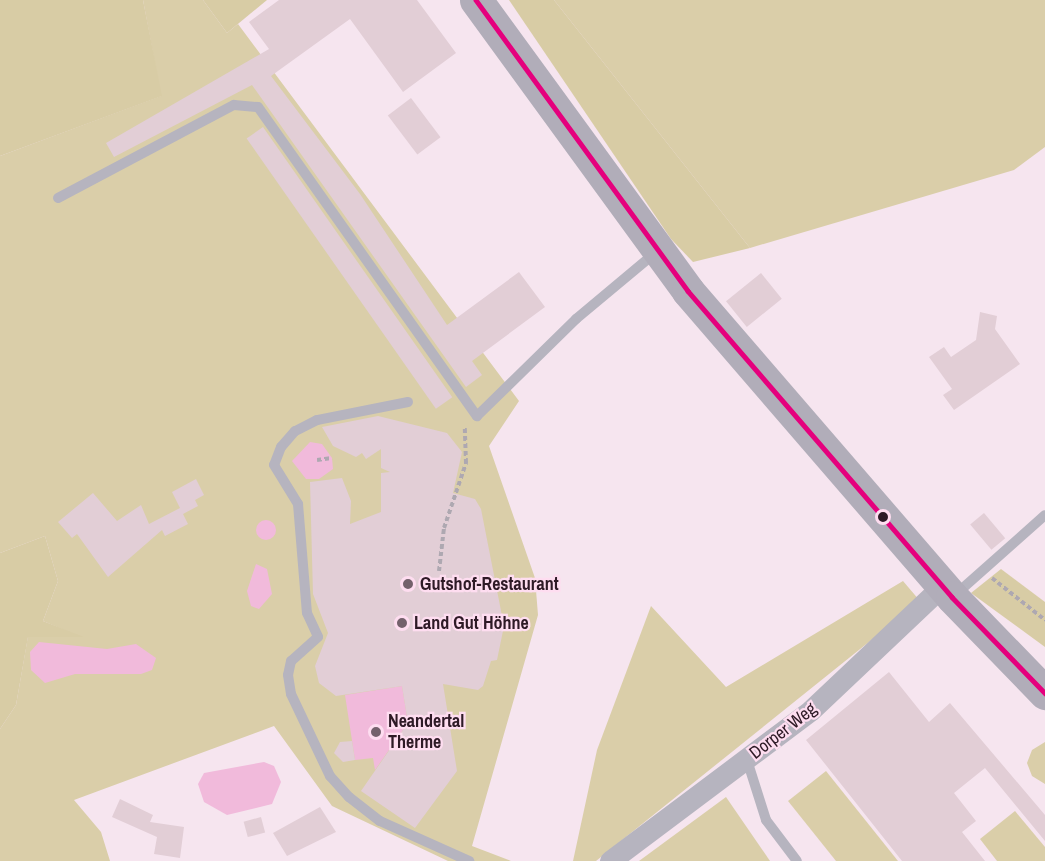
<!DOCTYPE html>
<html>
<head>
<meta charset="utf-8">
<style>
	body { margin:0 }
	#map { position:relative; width:1045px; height:861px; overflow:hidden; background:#f6e5ef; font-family:"Archivo Narrow",sans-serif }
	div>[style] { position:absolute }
	.green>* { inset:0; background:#dacea9 }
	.forest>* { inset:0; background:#d8cca5 }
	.water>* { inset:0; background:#f1badb }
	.round { border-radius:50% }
	.building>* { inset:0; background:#e2ced6; transform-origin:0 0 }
	.path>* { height:4px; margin-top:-2px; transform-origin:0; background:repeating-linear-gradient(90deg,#aea8b1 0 4.5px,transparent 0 7.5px) }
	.service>* { height:10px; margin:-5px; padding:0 5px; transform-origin:5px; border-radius:5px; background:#b6b4bf }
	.minor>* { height:21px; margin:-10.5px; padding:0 10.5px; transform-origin:10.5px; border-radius:10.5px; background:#b6b4bf }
	.primary>* { height:33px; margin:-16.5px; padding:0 16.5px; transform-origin:16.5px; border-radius:16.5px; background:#b1adb9 }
	.bus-1>* { height:4.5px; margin:-2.25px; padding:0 2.25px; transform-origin:2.25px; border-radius:2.25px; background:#e5007d }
	.dots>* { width:16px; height:16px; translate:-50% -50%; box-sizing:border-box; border:3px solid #feddf0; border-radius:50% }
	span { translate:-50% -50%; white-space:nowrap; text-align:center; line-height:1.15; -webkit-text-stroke:4.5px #feddf0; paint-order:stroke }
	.poi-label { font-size:18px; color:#2e1a26; font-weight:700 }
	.left { translate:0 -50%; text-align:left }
	.street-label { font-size:18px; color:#2e1a26 }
</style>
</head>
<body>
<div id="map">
	<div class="green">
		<i style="clip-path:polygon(143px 0,203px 0,227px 33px,238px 24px,519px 401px,489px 446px,535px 578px,538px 615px,472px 846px,511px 861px,448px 861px,332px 806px,274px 726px,74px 800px,101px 832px,110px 861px,0 861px,0 729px,16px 705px,28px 636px,81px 637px,43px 621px,58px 581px,45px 536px,0 553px,0 156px,161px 96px)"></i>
		<i style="clip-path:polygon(554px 0,1045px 0,1045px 147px,1014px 170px,750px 248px)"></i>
		<i style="clip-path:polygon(903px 581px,920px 601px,596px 861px,573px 861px,597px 750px,651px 606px,726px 687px)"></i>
		<i style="clip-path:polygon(1045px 742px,1045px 784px,1032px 776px,1027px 763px,1032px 750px)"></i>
		<i style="clip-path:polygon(826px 771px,898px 861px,836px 861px,788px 801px)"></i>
		<i style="clip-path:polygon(726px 797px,770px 861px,639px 861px)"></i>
		<i style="clip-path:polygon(1015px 811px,1045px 847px,1045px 861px,997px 861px,980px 839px)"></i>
	</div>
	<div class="forest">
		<i style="clip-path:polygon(0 0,143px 0,162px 96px,0 156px)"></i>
		<i style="clip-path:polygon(203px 0,267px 0,227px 33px)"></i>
		<i style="clip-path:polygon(509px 0,554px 0,750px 248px,693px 262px,671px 239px)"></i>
		<i style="clip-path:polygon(45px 536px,58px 581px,43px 621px,84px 637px,28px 637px,16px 705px,0 729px,0 553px)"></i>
		<i style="clip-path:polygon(1001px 569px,1045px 602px,1045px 647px,971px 593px)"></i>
	</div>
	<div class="water">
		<i style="clip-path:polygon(310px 442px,322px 444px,332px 458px,333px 469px,319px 479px,306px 479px,292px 461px)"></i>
		<i class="round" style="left:256px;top:520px;width:20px;height:20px"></i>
		<i style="clip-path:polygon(256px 564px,267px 569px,272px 594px,259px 609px,251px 606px,247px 591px)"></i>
		<i style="clip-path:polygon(39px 642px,107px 649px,136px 644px,156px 658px,152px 670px,141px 674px,75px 674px,45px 683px,31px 670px,30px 652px)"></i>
		<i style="clip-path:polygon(402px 686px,408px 723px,375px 770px,373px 758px,355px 760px,345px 695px)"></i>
		<i style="clip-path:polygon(264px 762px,274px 766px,281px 782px,272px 804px,227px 815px,204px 802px,198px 784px,204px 773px)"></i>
	</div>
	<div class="building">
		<i style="clip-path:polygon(279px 0,417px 0,456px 53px,403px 92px,350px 19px,271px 76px,360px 194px,447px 325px,519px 272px,545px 307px,472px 361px,482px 375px,466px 387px,252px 85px,114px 157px,106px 143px,269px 49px,249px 22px)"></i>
		<i style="left:411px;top:98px;width:49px;height:29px;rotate:53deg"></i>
		<i style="left:263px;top:127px;width:330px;height:20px;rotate:55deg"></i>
		<i style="left:761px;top:273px;width:33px;height:45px;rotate:51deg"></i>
		<i style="clip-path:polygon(980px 312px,997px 316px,995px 329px,1020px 364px,954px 410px,943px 395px,952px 389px,929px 357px,944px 347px,951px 357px,976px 340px)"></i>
		<i style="clip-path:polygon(378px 416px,447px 433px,462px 452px,453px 493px,475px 499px,481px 509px,504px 626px,497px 660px,491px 661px,483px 686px,478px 690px,443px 684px,457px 771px,415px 828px,361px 791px,408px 723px,402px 686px,336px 696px,319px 683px,315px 666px,328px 633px,313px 594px,310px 482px,342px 478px,351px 501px,350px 524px,381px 512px,381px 473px,390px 472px,381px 468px,381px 449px,366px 459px,362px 453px,356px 457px,333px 446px,322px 427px)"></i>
		<i style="clip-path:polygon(196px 479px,204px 495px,195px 500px,198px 506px,183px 514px,188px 524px,165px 536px,162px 530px,108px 577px,77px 534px,72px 538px,58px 522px,93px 493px,117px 521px,141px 505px,149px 524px,180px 508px,172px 492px)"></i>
		<i style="left:984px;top:513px;width:33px;height:18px;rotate:50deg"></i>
		<i style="clip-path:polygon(889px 672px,929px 722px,950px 703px,1045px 815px,1045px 841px,985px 768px,954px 793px,976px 821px,962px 832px,985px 861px,902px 861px,806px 740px)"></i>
		<i style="clip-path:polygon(352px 741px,355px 760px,343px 762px,334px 753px,340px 742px)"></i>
		<i style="clip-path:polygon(120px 799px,153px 815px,150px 822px,184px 827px,180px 858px,154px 854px,157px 837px,112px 817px)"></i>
		<i style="clip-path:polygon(320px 807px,336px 832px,287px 856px,273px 833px)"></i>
		<i style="left:261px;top:817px;width:16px;height:18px;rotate:75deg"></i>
	</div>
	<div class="path">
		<i style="left:317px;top:460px;width:15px;rotate:-8deg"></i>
		<i style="left:439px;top:571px;width:43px;rotate:-83.4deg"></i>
		<i style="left:444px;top:528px;width:69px;rotate:-71.3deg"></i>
		<i style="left:466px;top:463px;width:36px;rotate:-92deg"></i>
		<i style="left:992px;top:578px;width:68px;rotate:38.4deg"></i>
	</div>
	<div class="service">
		<i style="left:58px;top:198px;width:199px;rotate:-27.9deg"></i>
		<i style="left:234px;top:105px;width:24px;rotate:5deg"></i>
		<i style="left:258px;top:107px;width:379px;rotate:54.7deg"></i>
		<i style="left:477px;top:416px;width:139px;rotate:-44.4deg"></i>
		<i style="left:576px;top:319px;width:104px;rotate:-39.9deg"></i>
		<i style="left:408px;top:402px;width:93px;rotate:168.8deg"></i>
		<i style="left:317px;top:420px;width:25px;rotate:153deg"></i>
		<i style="left:295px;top:431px;width:21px;rotate:131deg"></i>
		<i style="left:281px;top:447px;width:19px;rotate:111deg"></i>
		<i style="left:274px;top:465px;width:46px;rotate:58.4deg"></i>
		<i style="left:298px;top:504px;width:109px;rotate:85.3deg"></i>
		<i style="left:307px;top:613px;width:26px;rotate:65deg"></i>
		<i style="left:318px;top:637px;width:36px;rotate:138deg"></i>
		<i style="left:291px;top:661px;width:14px;rotate:102deg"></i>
		<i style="left:288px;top:675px;width:19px;rotate:81deg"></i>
		<i style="left:291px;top:694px;width:91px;rotate:64.6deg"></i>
		<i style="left:330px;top:776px;width:28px;rotate:48deg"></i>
		<i style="left:349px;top:797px;width:39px;rotate:38deg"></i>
		<i style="left:380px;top:821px;width:98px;rotate:24.2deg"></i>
		<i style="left:955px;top:595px;width:120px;rotate:-41.6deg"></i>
		<i style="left:747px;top:760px;width:63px;rotate:72.4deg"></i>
		<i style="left:766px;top:820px;width:51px;rotate:52.9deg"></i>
	</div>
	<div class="minor">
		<i style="left:610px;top:861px;width:251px;rotate:-36.9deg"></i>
		<i style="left:811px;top:710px;width:180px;rotate:-43.4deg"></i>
	</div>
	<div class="primary">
		<i style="left:476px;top:0;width:360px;rotate:53.9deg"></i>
		<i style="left:688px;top:291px;width:404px;rotate:49.2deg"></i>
		<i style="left:952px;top:597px;width:134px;rotate:45.9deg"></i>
	</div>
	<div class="bus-1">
		<i style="left:476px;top:0;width:360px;rotate:53.9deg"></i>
		<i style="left:688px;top:291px;width:404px;rotate:49.2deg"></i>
		<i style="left:952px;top:597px;width:134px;rotate:45.9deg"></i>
	</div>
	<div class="dots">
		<i style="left:883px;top:517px;background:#2e1a26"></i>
		<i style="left:408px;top:584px;background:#74616c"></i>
		<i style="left:402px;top:623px;background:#74616c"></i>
		<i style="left:376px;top:732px;background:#74616c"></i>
	</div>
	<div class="poi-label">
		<span class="left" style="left:420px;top:584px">Gutshof-Restaurant</span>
		<span class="left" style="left:414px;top:623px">Land Gut Höhne</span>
		<span class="left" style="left:388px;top:732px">Neandertal<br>Therme</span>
	</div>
	<div class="street-label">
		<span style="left:783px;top:731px;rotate:-38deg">Dorper Weg</span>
	</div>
</div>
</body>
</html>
